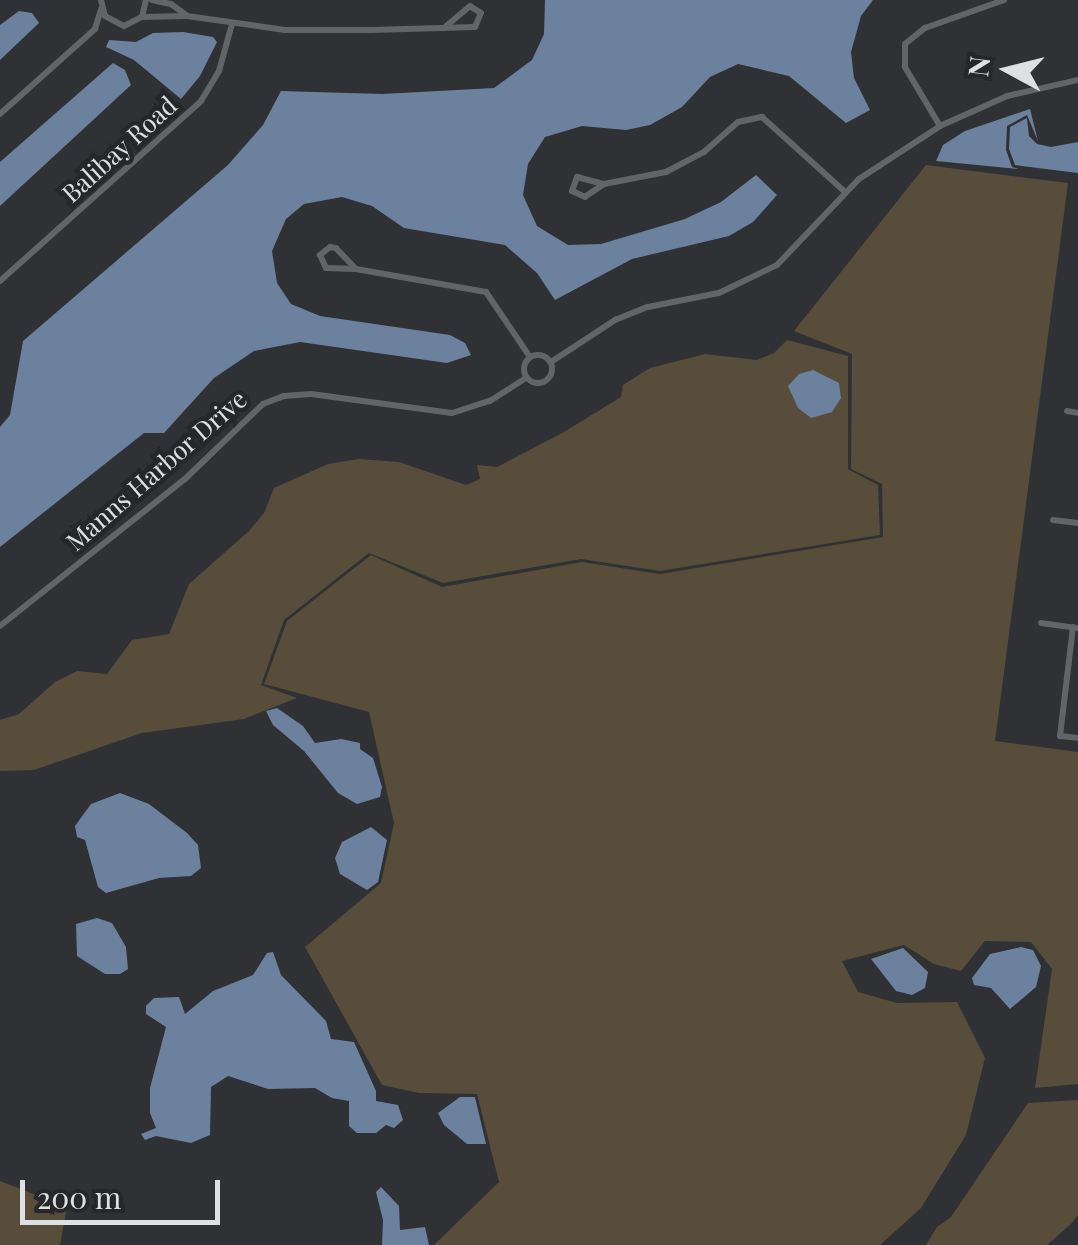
<!DOCTYPE html>
<html>
<head>
<meta charset="utf-8">
<style>
	body { margin:0 }
	#map { position:relative; width:1078px; height:1245px; overflow:hidden; background:#2f3134; font-family:"Playfair Display",serif }
	div>[style] { position:absolute }
	.green>* { inset:0; background:#574d3a }
	.water>* { inset:0; background:#6c819d }
	.minor>* { height:6px; margin:-3px; padding:0 3px; transform-origin:3px; border-radius:3px; background:#626568 }
	.minor>.ring { margin:-3px; padding:0; box-sizing:content-box; background:none; border:6px solid #626568; border-radius:50% }
	span { translate:-50% -50%; white-space:nowrap; text-align:center; line-height:1.15; -webkit-text-stroke:9px #25272a; paint-order:stroke }
	.street-label { font-size:25px; color:#dfe0e2 }
	.north { position:absolute; left:958px; top:20px; width:100px; height:100px; -webkit-text-stroke:8px #25272a; paint-order:stroke; rotate:277deg; font-size:28px; font-weight:700; line-height:40px; text-align:center; color:#dfe0e2 }
	.north::after { content:''; display:block; margin:auto; width:35px; height:45px; background:#dfe0e2; clip-path:polygon(50% 0,100% 100%,50% 72%,0 100%) }
	.scale { position:absolute; left:20px; top:1180px; width:200px; height:45px; box-sizing:border-box; border:5px solid #dfe0e2; border-top:0; padding-left:12px; font-size:30px; line-height:35px; white-space:nowrap; color:#dfe0e2; -webkit-text-stroke:8px #25272a; paint-order:stroke }
</style>
</head>
<body>
<div id="map">
	<div class="green">
		<i style="clip-path:polygon(926px 165px,1068px 183px,995px 741px,1078px 752px,1078px 1084px,1035px 1088px,1052px 969px,1031px 942px,985px 941px,961px 971px,934px 964px,904px 945px,842px 961px,858px 992px,897px 1003px,957px 1002px,985px 1058px,966px 1135px,921px 1208px,880px 1245px,434px 1245px,499px 1182px,477px 1094px,419px 1093px,382px 1085px,305px 947px,381px 883px,394px 823px,369px 712px,264px 684px,287px 621px,371px 555px,442px 587px,582px 562px,660px 574px,883px 537px,882px 484px,851px 469px,852px 354px,794px 331px)"></i>
		<i style="clip-path:polygon(787px 340px,848px 356px,848px 469px,878px 485px,880px 535px,660px 571px,581px 559px,443px 583px,369px 553px,284px 620px,261px 685px,297px 698px,244px 719px,142px 733px,34px 770px,0 771px,0 720px,19px 714px,55px 682px,77px 671px,107px 674px,132px 640px,169px 634px,189px 584px,249px 531px,264px 513px,274px 488px,328px 464px,359px 459px,399px 462px,466px 485px,480px 479px,477px 465px,497px 467px,564px 432px,621px 397px,623px 385px,650px 368px,705px 354px,757px 360px,774px 353px)"></i>
		<i style="clip-path:polygon(1078px 1100px,1078px 1215px,1072px 1223px,1047px 1245px,926px 1245px,937px 1227px,951px 1217px,1028px 1103px)"></i>
		<i style="clip-path:polygon(0 1181px,67px 1207px,60px 1245px,0 1245px)"></i>
	</div>
	<div class="water">
		<i style="clip-path:polygon(545px 0,873px 0,861px 16px,851px 52px,854px 78px,870px 110px,846px 123px,789px 76px,738px 64px,710px 77px,682px 107px,650px 125px,626px 130px,582px 126px,545px 137px,528px 164px,523px 195px,537px 226px,568px 245px,601px 244px,685px 219px,721px 202px,756px 175px,777px 195px,753px 222px,729px 236px,632px 259px,555px 300px,537px 273px,505px 245px,404px 228px,372px 206px,342px 197px,304px 204px,286px 219px,272px 251px,277px 283px,291px 304px,320px 316px,450px 335px,465px 343px,471px 355px,447px 363px,300px 342px,254px 351px,214px 378px,164px 433px,144px 433px,0 547px,0 427px,10px 415px,23px 341px,228px 165px,263px 125px,281px 91px,382px 94px,494px 88px,532px 60px,544px 34px)"></i>
		<i style="clip-path:polygon(19px 11px,32px 13px,39px 23px,0 60px,0 25px)"></i>
		<i style="clip-path:polygon(183px 32px,213px 37px,217px 42px,200px 76px,181px 99px,134px 60px,106px 47px,109px 40px,136px 42px,153px 33px)"></i>
		<i style="clip-path:polygon(113px 63px,125px 70px,131px 85px,0 206px,0 162px)"></i>
		<i style="clip-path:polygon(1030px 109px,1038px 141px,1027px 115px,1007px 126px,1006px 150px,1012px 167px,1019px 169px,936px 161px,943px 145px,965px 131px)"></i>
		<i style="clip-path:polygon(1027px 118px,1029px 136px,1037px 144px,1051px 147px,1078px 142px,1078px 173px,1015px 165px,1009px 149px,1010px 127px)"></i>
		<i style="clip-path:polygon(813px 370px,839px 383px,841px 398px,832px 412px,811px 418px,798px 408px,788px 386px,799px 374px)"></i>
		<i style="clip-path:polygon(277px 708px,303px 726px,315px 743px,341px 739px,360px 743px,360px 749px,373px 758px,382px 787px,380px 797px,357px 804px,338px 793px,304px 751px,273px 725px,266px 711px)"></i>
		<i style="clip-path:polygon(120px 793px,149px 804px,187px 833px,198px 845px,201px 868px,191px 876px,159px 878px,106px 893px,98px 887px,85px 840px,77px 837px,75px 826px,91px 804px)"></i>
		<i style="clip-path:polygon(371px 827px,387px 840px,378px 882px,367px 890px,340px 874px,335px 858px,342px 842px)"></i>
		<i style="clip-path:polygon(97px 918px,112px 923px,126px 947px,128px 969px,120px 974px,105px 974px,77px 956px,76px 924px)"></i>
		<i style="clip-path:polygon(1021px 947px,1033px 950px,1041px 966px,1036px 987px,1010px 1009px,991px 988px,974px 985px,972px 978px,990px 954px)"></i>
		<i style="clip-path:polygon(903px 948px,928px 972px,925px 988px,912px 995px,896px 991px,871px 959px)"></i>
		<i style="clip-path:polygon(273px 952px,281px 975px,326px 1021px,331px 1039px,354px 1042px,376px 1091px,376px 1101px,398px 1105px,403px 1120px,394px 1128px,386px 1125px,376px 1133px,357px 1133px,349px 1126px,349px 1101px,332px 1098px,315px 1088px,268px 1089px,228px 1076px,211px 1087px,210px 1135px,191px 1143px,156px 1136px,145px 1140px,141px 1134px,156px 1128px,150px 1113px,150px 1088px,166px 1027px,146px 1014px,146px 1006px,154px 998px,179px 997px,185px 1014px,213px 991px,253px 975px,267px 953px)"></i>
		<i style="clip-path:polygon(460px 1097px,475px 1097px,486px 1144px,467px 1144px,444px 1125px,438px 1113px)"></i>
		<i style="clip-path:polygon(381px 1187px,399px 1206px,400px 1230px,425px 1227px,429px 1245px,382px 1245px,383px 1220px,376px 1192px)"></i>
	</div>
	<div class="minor">
		<i style="left:101px;top:0;width:16px;rotate:76deg"></i>
		<i style="left:105px;top:16px;width:21px;rotate:28deg"></i>
		<i style="left:124px;top:26px;width:20px;rotate:-27deg"></i>
		<i style="left:142px;top:17px;width:17px;rotate:-77deg"></i>
		<i style="left:152px;top:0;width:19px;rotate:12deg"></i>
		<i style="left:171px;top:4px;width:19px;rotate:36deg"></i>
		<i style="left:142px;top:17px;width:45px;rotate:-1.3deg"></i>
		<i style="left:187px;top:16px;width:99px;rotate:8.1deg"></i>
		<i style="left:285px;top:30px;width:86px"></i>
		<i style="left:371px;top:30px;width:104px;rotate:-1.7deg"></i>
		<i style="left:475px;top:27px;width:15px;rotate:-67deg"></i>
		<i style="left:481px;top:13px;width:13px;rotate:-148deg"></i>
		<i style="left:470px;top:6px;width:31px;rotate:140deg"></i>
		<i style="left:0;top:114px;width:127px;rotate:-41.8deg"></i>
		<i style="left:95px;top:29px;width:21px;rotate:-73deg"></i>
		<i style="left:940px;top:126px;width:69px;rotate:-120.7deg"></i>
		<i style="left:905px;top:67px;width:23px;rotate:-90deg"></i>
		<i style="left:905px;top:44px;width:26px;rotate:-39deg"></i>
		<i style="left:925px;top:28px;width:84px;rotate:-19.5deg"></i>
		<i style="left:604px;top:184px;width:23px;rotate:146deg"></i>
		<i style="left:585px;top:197px;width:14px;rotate:-155deg"></i>
		<i style="left:572px;top:191px;width:15px;rotate:-70deg"></i>
		<i style="left:577px;top:177px;width:28px;rotate:15deg"></i>
		<i style="left:604px;top:184px;width:63px;rotate:-11deg"></i>
		<i style="left:666px;top:172px;width:43px;rotate:-27.8deg"></i>
		<i style="left:704px;top:152px;width:45px;rotate:-41.4deg"></i>
		<i style="left:738px;top:122px;width:25px;rotate:-12deg"></i>
		<i style="left:762px;top:117px;width:112px;rotate:42.1deg"></i>
		<i style="left:356px;top:269px;width:29px;rotate:-134deg"></i>
		<i style="left:336px;top:248px;width:6px;rotate:-171deg"></i>
		<i style="left:330px;top:247px;width:13px;rotate:141deg"></i>
		<i style="left:320px;top:255px;width:14px;rotate:65deg"></i>
		<i style="left:326px;top:268px;width:30px;rotate:2deg"></i>
		<i style="left:356px;top:269px;width:132px;rotate:10deg"></i>
		<i style="left:486px;top:292px;width:78px;rotate:55.9deg"></i>
		<i style="left:0;top:281px;width:270px;rotate:-41.8deg"></i>
		<i style="left:201px;top:101px;width:35px;rotate:-59deg"></i>
		<i style="left:219px;top:71px;width:49px;rotate:-74.5deg"></i>
		<i class="ring" style="left:524px;top:355px;width:22px;height:22px"></i>
		<i style="left:551px;top:362px;width:77px;rotate:-33.3deg"></i>
		<i style="left:615px;top:320px;width:35px;rotate:-22deg"></i>
		<i style="left:648px;top:307px;width:72px;rotate:-11.2deg"></i>
		<i style="left:719px;top:293px;width:64px;rotate:-25.8deg"></i>
		<i style="left:777px;top:265px;width:119px;rotate:-46.4deg"></i>
		<i style="left:859px;top:179px;width:97px;rotate:-33.2deg"></i>
		<i style="left:940px;top:126px;width:73px;rotate:-24.1deg"></i>
		<i style="left:1007px;top:96px;width:73px;rotate:-12.7deg"></i>
		<i style="left:1067px;top:411px;width:11px;rotate:10deg"></i>
		<i style="left:1053px;top:520px;width:25px;rotate:7deg"></i>
		<i style="left:1041px;top:623px;width:37px;rotate:8deg"></i>
		<i style="left:0;top:626px;width:236px;rotate:-38.5deg"></i>
		<i style="left:185px;top:479px;width:108px;rotate:-43.9deg"></i>
		<i style="left:263px;top:404px;width:22px;rotate:-21deg"></i>
		<i style="left:284px;top:396px;width:27px;rotate:-4deg"></i>
		<i style="left:311px;top:394px;width:142px;rotate:7.7deg"></i>
		<i style="left:452px;top:413px;width:40px;rotate:-18deg"></i>
		<i style="left:490px;top:401px;width:43px;rotate:-32.6deg"></i>
		<i style="left:1073px;top:627px;width:110px;rotate:96.8deg"></i>
		<i style="left:1060px;top:736px;width:18px;rotate:6deg"></i>
	</div>
	<div class="street-label">
		<span style="left:119px;top:149px;rotate:-42deg">Balibay Road</span>
		<span style="left:156px;top:470px;rotate:-41deg">Manns Harbor Drive</span>
	</div>
	<div class="north">N</div>
	<div class="scale">200 m</div>
</div>
</body>
</html>
